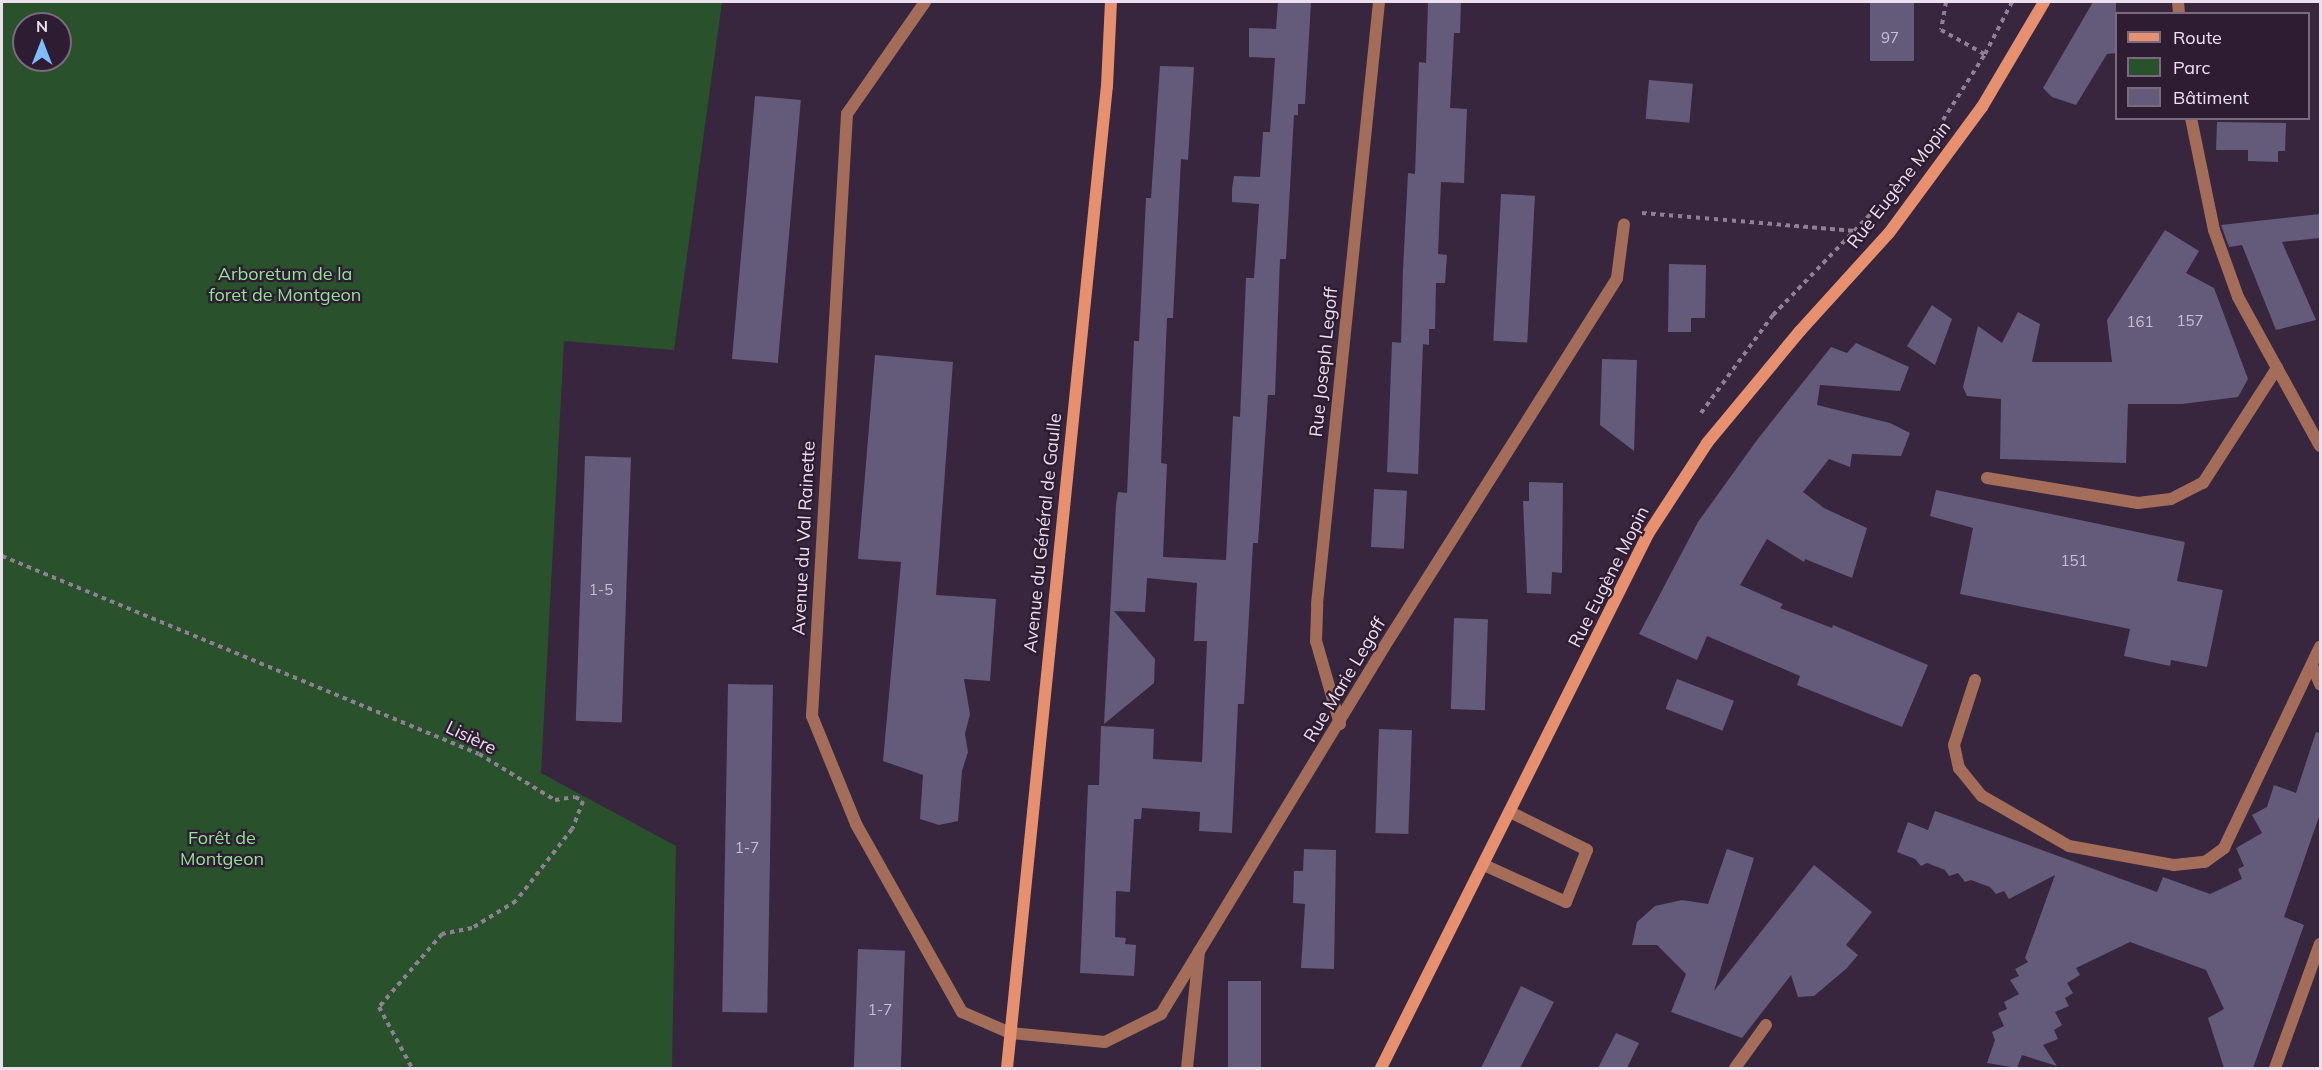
<!DOCTYPE html>
<html>
<head>
<meta charset="utf-8">
<style>
	body { margin:0 }
	#map { position:relative; width:2322px; height:1070px; overflow:hidden; background:#38263e; font-family:Mulish,sans-serif }
	div>[style] { position:absolute }
	.green>* { inset:0; background:#29512b }
	.building>* { inset:0; background:#645a79; transform-origin:0 0 }
	.path>* { height:4px; margin-top:-2px; transform-origin:0; background:repeating-linear-gradient(90deg,#8f8094 0 4.5px,transparent 0 9px) }
	.lane>* { height:12px; margin:-6px; padding:0 6px; transform-origin:6px; border-radius:6px; background:#a36d59 }
	.street>* { height:12px; margin:-6px; padding:0 6px; transform-origin:6px; border-radius:6px; background:#a36d59 }
	.secondary>* { height:12px; margin:-6px; padding:0 6px; transform-origin:6px; border-radius:6px; background:#e6906f }
	span { translate:-50% -50%; white-space:nowrap; text-align:center; line-height:1.15; -webkit-text-stroke:4.5px #2e1c33; paint-order:stroke }
	.number-label { font-size:15px; color:#cabed2 }
	.number-label span { -webkit-text-stroke-width:0 }
	.street-label { font-size:18px; color:#ece0ef }
	.park-label { font-size:18px; color:#90e494 }
	.frame { position:absolute; inset:0; border:3px solid #ece0ef; pointer-events:none }
	.legend { position:absolute; left:2115px; top:12px; width:195px; height:108px; box-sizing:border-box; background:#2e1c33; border:2px solid #7a6a7e; margin:0; padding:8px 10px; list-style:none; font-size:18px; color:#ece0ef }
	.legend li { display:flex; align-items:center; gap:12px; height:30px }
	.legend b { width:30px; border:2px solid #7a6a7e }
	.north { position:absolute; left:12px; top:12px; width:60px; height:60px; box-sizing:border-box; background:#2e1c33; border:2px solid #7a6a7e; border-radius:50%; rotate:0deg; font-size:16px; font-weight:700; line-height:24px; text-align:center; color:#ece0ef }
	.north::after { content:''; display:block; margin:auto; width:21px; height:27px; background:#7fbdfa; clip-path:polygon(50% 0,100% 100%,50% 72%,0 100%) }
</style>
</head>
<body>
<div id="map">
	<div class="green">
		<i style="clip-path:polygon(evenodd,2px 2px,722px 2px,674px 350px,564px 341px,541px 773px,676px 846px,672px 1068px,2px 1068px,2px 2px,24px 24px,60px 24px,60px 60px,24px 60px,24px 24px)"></i>
	</div>
	<div class="building">
		<i style="clip-path:polygon(1278px 2px,1311px 2px,1305px 104px,1298px 104px,1298px 115px,1294px 115px,1286px 259px,1280px 259px,1275px 395px,1268px 395px,1258px 543px,1253px 543px,1244px 704px,1238px 704px,1232px 833px,1199px 831px,1200px 812px,1142px 808px,1141px 819px,1134px 819px,1130px 892px,1116px 891px,1115px 937px,1126px 938px,1125px 944px,1136px 945px,1134px 976px,1080px 973px,1088px 785px,1099px 785px,1101px 726px,1154px 729px,1153px 759px,1202px 762px,1207px 641px,1194px 641px,1197px 583px,1147px 578px,1145px 612px,1114px 611px,1155px 659px,1154px 683px,1104px 724px,1116px 504px,1118px 492px,1127px 493px,1134px 341px,1139px 341px,1146px 198px,1151px 198px,1160px 66px,1194px 67px,1188px 160px,1181px 159px,1173px 318px,1167px 318px,1161px 463px,1167px 464px,1163px 557px,1226px 560px,1233px 416px,1240px 417px,1246px 278px,1254px 278px,1259px 204px,1232px 202px,1232px 189px,1234px 176px,1260px 177px,1263px 132px,1270px 132px,1275px 58px,1249px 57px,1249px 28px,1276px 29px)"></i>
		<i style="clip-path:polygon(1428px 2px,1461px 2px,1460px 33px,1454px 33px,1450px 108px,1467px 109px,1464px 183px,1441px 182px,1438px 254px,1447px 255px,1445px 283px,1436px 283px,1435px 329px,1429px 329px,1429px 345px,1423px 344px,1418px 474px,1387px 472px,1392px 342px,1414px 344px,1401px 343px,1403px 270px,1408px 173px,1415px 174px,1419px 62px,1426px 63px)"></i>
		<i style="left:1870px;top:2px;width:44px;height:59px"></i>
		<i style="clip-path:polygon(2093px 2px,2116px 2px,2116px 53px,2107px 54px,2076px 105px,2052px 97px,2043px 88px)"></i>
		<i style="left:1649px;top:80px;width:44px;height:39px;rotate:5deg"></i>
		<i style="left:755px;top:96px;width:46px;height:264px;rotate:5deg"></i>
		<i style="clip-path:polygon(2217px 122px,2286px 123px,2285px 151px,2278px 151px,2278px 162px,2248px 161px,2248px 150px,2216px 150px)"></i>
		<i style="left:1501px;top:194px;width:34px;height:147px;rotate:3deg"></i>
		<i style="clip-path:polygon(2320px 214px,2320px 238px,2282px 242px,2316px 320px,2276px 330px,2242px 245px,2229px 247px,2221px 225px)"></i>
		<i style="clip-path:polygon(2165px 230px,2199px 251px,2186px 273px,2214px 288px,2248px 379px,2238px 397px,2182px 404px,2128px 404px,2126px 463px,2000px 459px,2001px 399px,1967px 396px,1963px 387px,1978px 326px,2002px 343px,2018px 312px,2040px 324px,2032px 362px,2112px 362px,2107px 320px)"></i>
		<i style="clip-path:polygon(1669px 264px,1706px 265px,1705px 318px,1691px 318px,1691px 332px,1668px 332px)"></i>
		<i style="clip-path:polygon(1932px 305px,1952px 319px,1935px 365px,1907px 346px)"></i>
		<i style="clip-path:polygon(1856px 343px,1909px 367px,1900px 391px,1820px 385px,1817px 405px,1890px 423px,1910px 433px,1901px 456px,1852px 454px,1850px 467px,1829px 459px,1803px 492px,1824px 508px,1867px 528px,1852px 578px,1805px 559px,1804px 562px,1767px 539px,1740px 585px,1783px 604px,1780px 608px,1832px 628px,1833px 625px,1928px 665px,1902px 727px,1797px 685px,1800px 676px,1707px 636px,1697px 660px,1639px 634px,1698px 522px,1757px 440px,1831px 347px,1847px 353px)"></i>
		<i style="clip-path:polygon(875px 355px,953px 362px,936px 595px,996px 599px,990px 681px,964px 679px,970px 714px,965px 734px,968px 752px,962px 771px,958px 821px,939px 825px,920px 819px,923px 775px,883px 761px,901px 562px,858px 559px)"></i>
		<i style="clip-path:polygon(1602px 359px,1637px 360px,1634px 451px,1600px 425px)"></i>
		<i style="left:585px;top:456px;width:46px;height:265px;rotate:2deg"></i>
		<i style="clip-path:polygon(1529px 482px,1563px 483px,1562px 573px,1552px 572px,1551px 594px,1527px 593px,1523px 501px,1529px 501px)"></i>
		<i style="left:1374px;top:489px;width:33px;height:58px;rotate:3deg"></i>
		<i style="clip-path:polygon(1936px 490px,2185px 542px,2177px 581px,2223px 590px,2207px 667px,2171px 660px,2170px 666px,2124px 656px,2130px 629px,1960px 594px,1973px 528px,1930px 516px)"></i>
		<i style="left:1454px;top:618px;width:34px;height:91px;rotate:2deg"></i>
		<i style="left:1677px;top:679px;width:61px;height:32px;rotate:21deg"></i>
		<i style="left:728px;top:684px;width:45px;height:328px;rotate:1deg"></i>
		<i style="left:1379px;top:729px;width:33px;height:104px;rotate:2deg"></i>
		<i style="clip-path:polygon(2316px 732px,2320px 733px,2320px 814px,2284px 917px,2304px 925px,2253px 1068px,2224px 1068px,2208px 1018px,2224px 1009px,2206px 970px,2130px 942px,2076px 968px,2080px 975px,2067px 983px,2073px 993px,2065px 998px,2069px 1006px,2055px 1012px,2062px 1025px,2054px 1030px,2058px 1039px,2043px 1045px,2057px 1066px,2022px 1055px,2017px 1068px,1987px 1063px,1995px 1040px,1992px 1032px,2004px 1026px,1998px 1013px,2007px 1009px,2004px 1002px,2019px 994px,2010px 980px,2019px 976px,2015px 969px,2028px 962px,2025px 958px,2055px 875px,2009px 899px,2004px 891px,1996px 894px,1990px 887px,1971px 880px,1965px 882px,1958px 873px,1949px 876px,1945px 870px,1927px 863px,1921px 866px,1915px 859px,1897px 852px,1908px 822px,1928px 830px,1935px 811px,2157px 892px,2163px 877px,2210px 894px,2242px 879px,2238px 869px,2244px 866px,2236px 848px,2262px 833px,2252px 815px,2267px 807px,2274px 785px,2296px 793px)"></i>
		<i style="clip-path:polygon(1304px 849px,1336px 850px,1334px 969px,1301px 968px,1305px 904px,1293px 903px,1294px 871px,1303px 871px)"></i>
		<i style="clip-path:polygon(1727px 849px,1754px 858px,1714px 991px,1814px 865px,1872px 912px,1846px 945px,1858px 955px,1847px 968px,1814px 996px,1798px 997px,1791px 975px,1742px 1038px,1671px 1012px,1686px 974px,1657px 945px,1632px 945px,1637px 922px,1655px 906px,1682px 900px,1708px 904px)"></i>
		<i style="left:858px;top:949px;width:47px;height:119px;rotate:2deg"></i>
		<i style="left:1228px;top:981px;width:33px;height:87px"></i>
		<i style="clip-path:polygon(1521px 986px,1554px 1002px,1520px 1068px,1481px 1068px)"></i>
		<i style="clip-path:polygon(1616px 1033px,1639px 1043px,1627px 1068px,1598px 1068px)"></i>
	</div>
	<div class="path">
		<i style="left:1946px;top:2px;width:28px;rotate:100deg"></i>
		<i style="left:1941px;top:30px;width:51px;rotate:29.1deg"></i>
		<i style="left:1943px;top:120px;width:78px;rotate:-57.5deg"></i>
		<i style="left:1985px;top:54px;width:59px;rotate:-62.6deg"></i>
		<i style="left:1642px;top:213px;width:214px;rotate:4.8deg"></i>
		<i style="left:1701px;top:413px;width:122px;rotate:-53.7deg"></i>
		<i style="left:1773px;top:315px;width:158px;rotate:-46deg"></i>
		<i style="left:2px;top:556px;width:516px;rotate:22.54deg"></i>
		<i style="left:479px;top:754px;width:89px;rotate:31.2deg"></i>
		<i style="left:555px;top:800px;width:20px;rotate:-9deg"></i>
		<i style="left:575px;top:797px;width:9px;rotate:27deg"></i>
		<i style="left:583px;top:801px;width:30px;rotate:111deg"></i>
		<i style="left:572px;top:829px;width:91px;rotate:127.9deg"></i>
		<i style="left:516px;top:901px;width:52px;rotate:148.5deg"></i>
		<i style="left:472px;top:928px;width:31px;rotate:169deg"></i>
		<i style="left:442px;top:934px;width:96px;rotate:130.8deg"></i>
		<i style="left:379px;top:1007px;width:69px;rotate:61.6deg"></i>
	</div>
	<div class="lane">
		<i style="left:1987px;top:478px;width:153px;rotate:9.4deg"></i>
		<i style="left:2138px;top:503px;width:33px;rotate:-7deg"></i>
		<i style="left:2171px;top:499px;width:36px;rotate:-27deg"></i>
		<i style="left:2203px;top:483px;width:137px;rotate:-57.2deg"></i>
		<i style="left:2312px;top:665px;width:21px;rotate:67deg"></i>
		<i style="left:1975px;top:680px;width:68px;rotate:107.9deg"></i>
		<i style="left:1954px;top:745px;width:24px;rotate:78deg"></i>
		<i style="left:1959px;top:768px;width:36px;rotate:51deg"></i>
		<i style="left:1982px;top:796px;width:100px;rotate:29.9deg"></i>
		<i style="left:2069px;top:846px;width:107px;rotate:10.3deg"></i>
		<i style="left:2174px;top:865px;width:31px;rotate:-6deg"></i>
		<i style="left:2205px;top:862px;width:24px;rotate:-36deg"></i>
		<i style="left:2224px;top:848px;width:223px;rotate:-64.5deg"></i>
		<i style="left:1484px;top:865px;width:90px;rotate:24.3deg"></i>
		<i style="left:1566px;top:902px;width:56px;rotate:-68deg"></i>
		<i style="left:1587px;top:850px;width:86px;rotate:-153.7deg"></i>
		<i style="left:1187px;top:1068px;width:117px;rotate:-84.1deg"></i>
		<i style="left:2275px;top:1068px;width:132px;rotate:-70.1deg"></i>
	</div>
	<div class="street">
		<i style="left:925px;top:2px;width:136px;rotate:124.9deg"></i>
		<i style="left:847px;top:114px;width:603px;rotate:93.33deg"></i>
		<i style="left:812px;top:716px;width:117px;rotate:67.8deg"></i>
		<i style="left:856px;top:824px;width:216px;rotate:60.6deg"></i>
		<i style="left:962px;top:1012px;width:52px;rotate:23.6deg"></i>
		<i style="left:1010px;top:1033px;width:95px;rotate:5.4deg"></i>
		<i style="left:1105px;top:1042px;width:63px;rotate:-26.6deg"></i>
		<i style="left:1161px;top:1014px;width:429px;rotate:-58.7deg"></i>
		<i style="left:1384px;top:647px;width:436px;rotate:-57.7deg"></i>
		<i style="left:1617px;top:278px;width:54px;rotate:-82.6deg"></i>
		<i style="left:2178px;top:2px;width:12px;rotate:85deg"></i>
		<i style="left:2191px;top:118px;width:114px;rotate:78.4deg"></i>
		<i style="left:2214px;top:230px;width:71px;rotate:70.3deg"></i>
		<i style="left:2238px;top:297px;width:170px;rotate:61.2deg"></i>
		<i style="left:1340px;top:724px;width:86px;rotate:-106.1deg"></i>
		<i style="left:1316px;top:641px;width:37px;rotate:-88deg"></i>
		<i style="left:1317px;top:604px;width:605px;rotate:-84.12deg"></i>
		<i style="left:1735px;top:1068px;width:53px;rotate:-54.2deg"></i>
	</div>
	<div class="secondary">
		<i style="left:1007px;top:1068px;width:987px;rotate:-84.19deg"></i>
		<i style="left:1107px;top:86px;width:84px;rotate:-87.3deg"></i>
		<i style="left:1381px;top:1068px;width:597px;rotate:-63.43deg"></i>
		<i style="left:1648px;top:534px;width:108px;rotate:-57deg"></i>
		<i style="left:1707px;top:443px;width:146px;rotate:-50.3deg"></i>
		<i style="left:1800px;top:331px;width:132px;rotate:-47.8deg"></i>
		<i style="left:1889px;top:233px;width:157px;rotate:-53.6deg"></i>
		<i style="left:1982px;top:107px;width:122px;rotate:-59.4deg"></i>
	</div>
	<div class="number-label">
		<span style="left:1890px;top:38px">97</span>
		<span style="left:2190px;top:321px">157</span>
		<span style="left:2140px;top:322px">161</span>
		<span style="left:2074px;top:561px">151</span>
		<span style="left:601px;top:590px">1-5</span>
		<span style="left:747px;top:848px">1-7</span>
		<span style="left:880px;top:1010px">1-7</span>
	</div>
	<div class="street-label">
		<span style="left:1899px;top:185px;rotate:-52deg">Rue Eugène Mopin</span>
		<span style="left:1324px;top:362px;rotate:-84deg">Rue Joseph Legoff</span>
		<span style="left:1043px;top:533px;rotate:-84deg">Avenue du Général de Gaulle</span>
		<span style="left:804px;top:538px;rotate:-87deg">Avenue du Val Rainette</span>
		<span style="left:1609px;top:577px;rotate:-63deg">Rue Eugène Mopin</span>
		<span style="left:1345px;top:680px;rotate:-59deg">Rue Marie Legoff</span>
		<span style="left:471px;top:738px;rotate:26deg">Lisière</span>
	</div>
	<div class="park-label">
		<span style="left:285px;top:285px">Arboretum de la<br>foret de Montgeon</span>
		<span style="left:222px;top:849px">Forêt de<br>Montgeon</span>
	</div>
	<div class="frame"></div>
	<ul class="legend">
	<li><b style="height:8px;background:#e6906f"></b>Route</li>
	<li><b style="height:16px;background:#29512b"></b>Parc</li>
	<li><b style="height:16px;background:#645a79"></b>Bâtiment</li>
	</ul>
	<div class="north">N</div>
</div>
</body>
</html>
